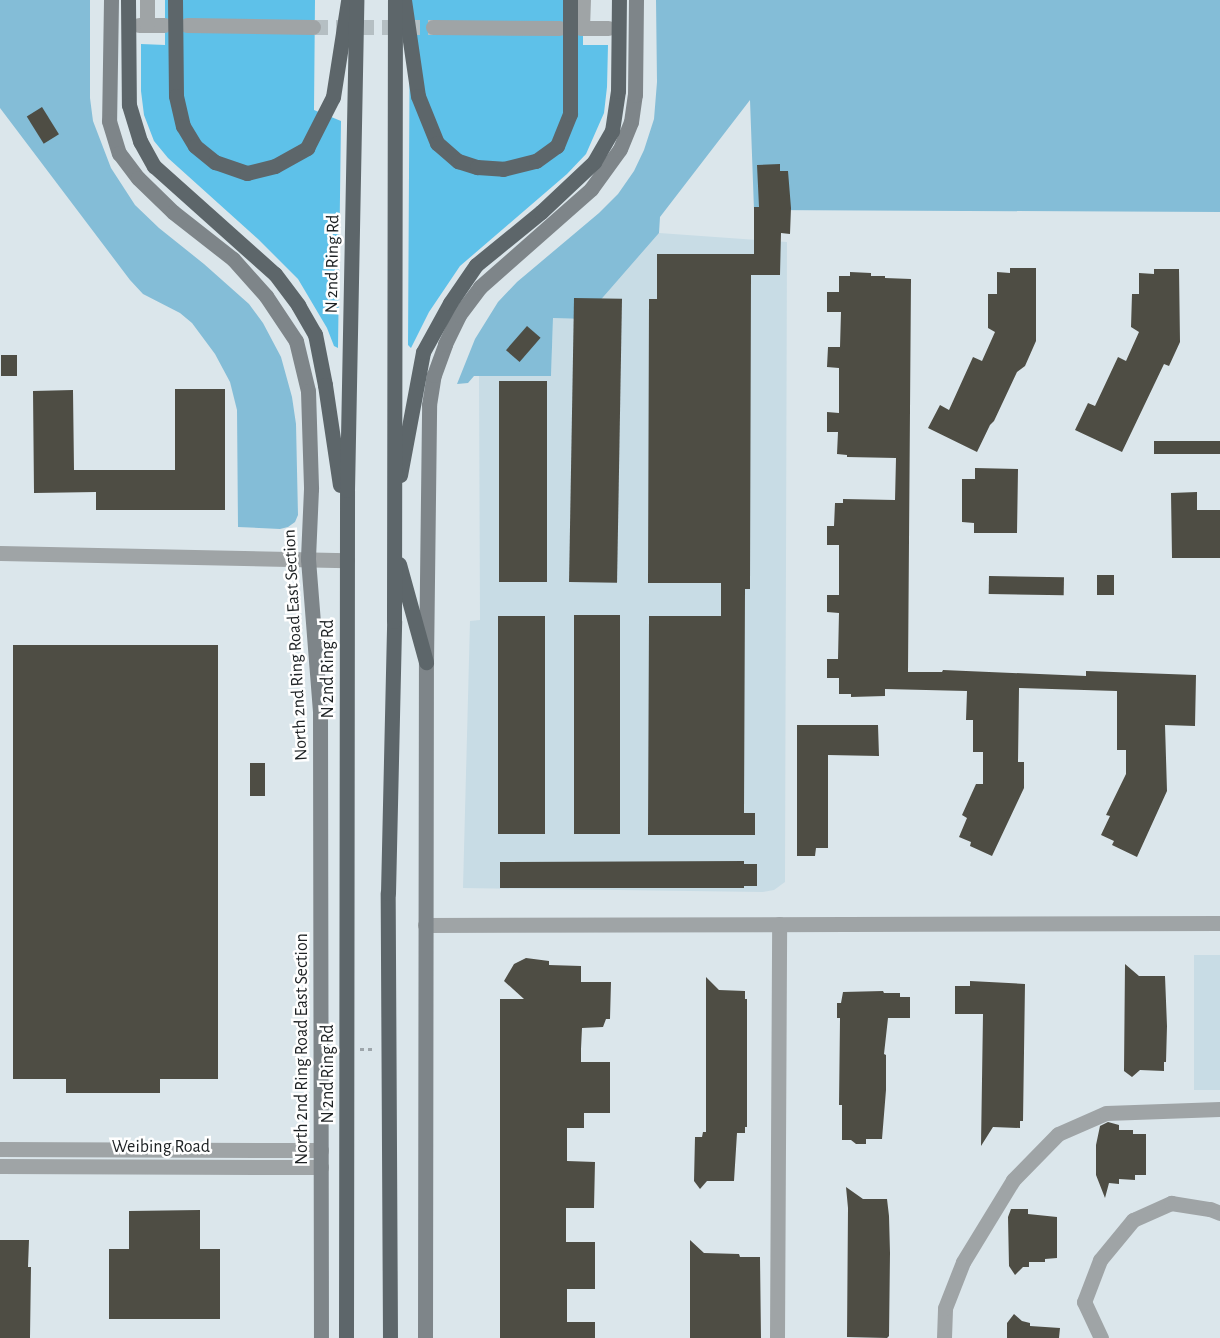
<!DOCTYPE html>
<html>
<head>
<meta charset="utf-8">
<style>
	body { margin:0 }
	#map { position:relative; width:1220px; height:1338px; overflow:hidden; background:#dbe6eb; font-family:"Alegreya Sans",sans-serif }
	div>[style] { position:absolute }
	.built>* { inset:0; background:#c8dce5; transform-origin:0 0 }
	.green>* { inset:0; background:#84bdd7 }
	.forest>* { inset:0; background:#5ec1e9 }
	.building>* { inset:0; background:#4e4d44; transform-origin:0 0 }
	.minor-tunnel>* { height:15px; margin-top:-7.5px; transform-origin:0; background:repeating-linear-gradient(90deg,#b5bfc3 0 15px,transparent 0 23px) }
	.path>* { height:3px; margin-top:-1.5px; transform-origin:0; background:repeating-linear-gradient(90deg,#9da5aa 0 4px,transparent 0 8px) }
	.minor>* { height:15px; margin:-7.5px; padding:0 7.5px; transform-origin:7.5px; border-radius:7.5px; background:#9fa4a6 }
	.tertiary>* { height:15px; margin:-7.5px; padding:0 7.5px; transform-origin:7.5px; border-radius:7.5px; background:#9fa4a6 }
	.secondary>* { height:15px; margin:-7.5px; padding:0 7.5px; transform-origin:7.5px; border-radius:7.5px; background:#7e8589 }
	.trunk>* { height:15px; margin:-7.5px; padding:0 7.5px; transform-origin:7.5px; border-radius:7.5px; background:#5d666a }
	span { translate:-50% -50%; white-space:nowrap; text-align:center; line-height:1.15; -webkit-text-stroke:5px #fff; paint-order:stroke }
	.street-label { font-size:18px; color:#1d2123 }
</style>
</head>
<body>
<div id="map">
	<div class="built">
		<i style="clip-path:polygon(659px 233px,787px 242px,785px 882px,774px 890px,763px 892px,463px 888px,470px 621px,480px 620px,479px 376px,551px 376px,553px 318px,584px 319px)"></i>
		<i style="left:1220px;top:955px;width:135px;height:26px;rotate:90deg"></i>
	</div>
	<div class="green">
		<i style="clip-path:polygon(0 0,90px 0,90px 98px,93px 121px,111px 168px,135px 205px,159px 228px,204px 264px,249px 304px,263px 323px,281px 357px,292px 397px,296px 424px,298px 515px,295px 522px,288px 527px,280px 529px,238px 527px,237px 410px,230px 382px,215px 354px,192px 323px,180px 313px,143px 294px,130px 280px,0 108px)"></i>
		<i style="clip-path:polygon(656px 0,1220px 0,1220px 212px,754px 210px,750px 100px,660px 217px,659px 233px,584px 319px,553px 318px,551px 376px,474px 376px,468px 383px,457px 384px,475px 339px,498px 302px,517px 282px,599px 213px,618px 194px,634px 171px,644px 150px,654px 119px,657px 82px)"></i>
	</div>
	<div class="forest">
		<i style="clip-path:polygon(165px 0,315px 0,314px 110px,341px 121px,338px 348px,334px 346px,327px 328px,298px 279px,258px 239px,168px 158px,154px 141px,144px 115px,141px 91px,141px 44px,165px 45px)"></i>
		<i style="clip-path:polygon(410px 0,583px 0,583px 45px,608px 45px,607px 87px,604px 113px,586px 154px,567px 174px,460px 266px,429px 312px,411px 348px,408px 345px)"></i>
	</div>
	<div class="building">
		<i style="left:42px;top:107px;width:32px;height:18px;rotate:58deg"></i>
		<i style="clip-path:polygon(780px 164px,780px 171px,788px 171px,791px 208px,790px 234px,781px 233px,780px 275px,751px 275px,750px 589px,745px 589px,744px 813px,755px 813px,755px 835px,648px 835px,649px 616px,721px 616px,721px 583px,648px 583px,649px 299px,657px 299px,657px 254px,754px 254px,754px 207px,759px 207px,757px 165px)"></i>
		<i style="clip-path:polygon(1010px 268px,1036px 268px,1036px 341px,1025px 366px,1017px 372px,994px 421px,990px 425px,977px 452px,928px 428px,940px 405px,949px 410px,973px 357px,982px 361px,995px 332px,988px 328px,988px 294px,997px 294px,997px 272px,1010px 273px)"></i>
		<i style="clip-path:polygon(1154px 269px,1179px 269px,1180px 342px,1169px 366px,1164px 364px,1122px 452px,1075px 430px,1088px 403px,1095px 406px,1118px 357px,1126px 361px,1139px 332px,1131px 327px,1132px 294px,1139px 294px,1139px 273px,1154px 274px)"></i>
		<i style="clip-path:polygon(850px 272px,871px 273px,871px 276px,885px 276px,885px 278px,911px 279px,908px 672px,942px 672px,943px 670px,1086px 676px,1086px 671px,1196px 675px,1195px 726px,1165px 725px,1167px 791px,1137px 857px,1112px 845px,1114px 841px,1101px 835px,1110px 816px,1106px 815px,1126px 774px,1126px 750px,1117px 750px,1117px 691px,1019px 688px,1018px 762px,1024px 762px,1024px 788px,992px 856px,970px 846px,971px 842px,959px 837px,967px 818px,962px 815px,976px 784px,983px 784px,983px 752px,973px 752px,973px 720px,966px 720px,967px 691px,885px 689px,885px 696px,851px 697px,851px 694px,839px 694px,839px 678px,827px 678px,827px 659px,838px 659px,839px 613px,827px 612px,827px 595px,839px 595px,839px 545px,827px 545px,827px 526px,834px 526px,835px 503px,843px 503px,843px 499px,895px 500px,896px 458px,847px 457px,847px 455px,837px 454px,838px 432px,827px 432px,827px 412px,839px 413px,839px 368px,827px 367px,828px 347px,840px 347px,841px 312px,827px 312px,827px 292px,839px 292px,839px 276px,850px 276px)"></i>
		<i style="left:574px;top:298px;width:48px;height:284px;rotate:1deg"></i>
		<i style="left:527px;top:326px;width:18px;height:32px;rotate:41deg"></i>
		<i style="left:1px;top:355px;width:16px;height:21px"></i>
		<i style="left:499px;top:381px;width:48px;height:201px"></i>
		<i style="clip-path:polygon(175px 389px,225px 389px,225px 510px,96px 510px,96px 492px,34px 493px,33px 391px,73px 390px,74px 470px,175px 470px)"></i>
		<i style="left:1154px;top:441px;width:66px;height:13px"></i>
		<i style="clip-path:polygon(975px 468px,1018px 469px,1017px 533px,974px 533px,974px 523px,962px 522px,962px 479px,975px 479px)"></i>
		<i style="clip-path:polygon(1197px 492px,1197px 510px,1220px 510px,1220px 558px,1172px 558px,1171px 493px)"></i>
		<i style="left:1114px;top:575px;width:20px;height:17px;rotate:90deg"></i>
		<i style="left:989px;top:576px;width:75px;height:18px;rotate:1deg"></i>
		<i style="left:574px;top:615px;width:46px;height:219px"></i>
		<i style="left:498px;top:616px;width:47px;height:218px"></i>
		<i style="clip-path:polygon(13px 645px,218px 645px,218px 1079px,160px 1079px,160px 1093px,66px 1093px,66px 1079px,13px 1079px)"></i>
		<i style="clip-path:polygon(797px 725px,878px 725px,879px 756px,828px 755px,828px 848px,816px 848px,815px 856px,797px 856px)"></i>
		<i style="left:250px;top:763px;width:15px;height:33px"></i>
		<i style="clip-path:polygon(744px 861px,744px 864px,757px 864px,757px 886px,744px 886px,744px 888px,500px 888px,500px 862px)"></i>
		<i style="clip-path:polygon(526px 958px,549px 961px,549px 965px,581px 966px,581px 982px,611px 982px,610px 1019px,606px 1019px,603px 1027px,582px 1028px,581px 1049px,581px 1062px,610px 1062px,610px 1113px,584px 1113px,584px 1128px,567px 1128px,567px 1161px,595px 1162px,594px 1208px,566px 1208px,566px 1242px,595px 1242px,595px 1289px,567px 1289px,567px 1322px,595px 1322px,595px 1338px,500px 1338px,500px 999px,524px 999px,504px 981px,514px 964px)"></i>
		<i style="clip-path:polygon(1125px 964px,1139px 976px,1165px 976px,1167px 1026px,1166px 1062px,1164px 1062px,1164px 1071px,1140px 1070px,1132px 1077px,1124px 1071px)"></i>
		<i style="clip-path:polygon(706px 977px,719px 990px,745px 991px,745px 999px,747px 999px,747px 1127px,745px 1127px,745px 1133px,737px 1133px,734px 1181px,707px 1181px,700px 1189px,694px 1181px,695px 1137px,702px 1137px,703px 1132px,706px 1132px)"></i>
		<i style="clip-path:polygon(970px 981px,1025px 984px,1023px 1121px,1020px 1121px,1020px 1128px,993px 1127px,981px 1146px,983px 1014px,955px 1014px,955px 986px,970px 986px)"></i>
		<i style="clip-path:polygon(883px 991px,884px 993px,900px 993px,900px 997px,910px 997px,910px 1018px,888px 1018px,884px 1054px,886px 1055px,886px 1090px,882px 1139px,866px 1139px,866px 1144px,856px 1144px,851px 1140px,842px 1140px,842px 1105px,839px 1105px,840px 1018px,837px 1018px,837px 1003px,841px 1003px,843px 992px)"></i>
		<i style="clip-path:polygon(1108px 1122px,1119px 1125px,1119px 1130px,1133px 1130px,1133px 1134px,1146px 1134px,1146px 1175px,1135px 1175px,1135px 1180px,1119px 1179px,1119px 1184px,1109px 1183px,1105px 1198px,1096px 1175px,1096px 1145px,1100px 1126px)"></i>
		<i style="clip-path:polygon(846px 1187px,863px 1199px,887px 1199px,889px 1216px,890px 1253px,889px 1336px,887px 1338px,847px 1337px,848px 1208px)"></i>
		<i style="clip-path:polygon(1011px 1209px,1028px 1209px,1028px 1214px,1057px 1217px,1057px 1258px,1045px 1259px,1045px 1262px,1029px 1262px,1029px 1267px,1023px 1267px,1015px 1275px,1009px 1266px,1008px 1217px)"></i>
		<i style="clip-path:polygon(200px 1210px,200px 1249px,220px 1249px,220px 1319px,109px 1319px,109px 1249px,129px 1249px,129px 1211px)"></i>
		<i style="clip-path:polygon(0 1240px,29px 1240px,28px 1267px,31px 1267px,30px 1338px,0 1338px)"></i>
		<i style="clip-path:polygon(690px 1240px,704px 1253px,739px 1254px,740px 1257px,760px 1257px,761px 1338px,690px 1338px)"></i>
		<i style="clip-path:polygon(1014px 1314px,1022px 1321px,1030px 1323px,1030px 1326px,1060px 1328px,1059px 1338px,1007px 1338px,1007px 1323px)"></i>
	</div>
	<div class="minor-tunnel">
		<i style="left:313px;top:27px;width:120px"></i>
	</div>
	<div class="path">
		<i style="left:360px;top:1049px;width:14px"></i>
	</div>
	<div class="minor">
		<i style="left:139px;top:25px;width:25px"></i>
		<i style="left:147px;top:25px;width:25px;rotate:-90deg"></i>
		<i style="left:187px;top:25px;width:126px;rotate:0.9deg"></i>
		<i style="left:433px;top:27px;width:126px;rotate:0.5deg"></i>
		<i style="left:581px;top:28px;width:27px"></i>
		<i style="left:582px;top:28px;width:28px;rotate:-88deg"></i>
		<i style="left:777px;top:1338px;width:414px;rotate:-89.7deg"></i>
		<i style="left:944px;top:1338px;width:30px;rotate:-88deg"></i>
		<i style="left:945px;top:1308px;width:49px;rotate:-68.6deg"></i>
		<i style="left:963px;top:1262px;width:96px;rotate:-58.6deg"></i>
		<i style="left:1013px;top:1180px;width:64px;rotate:-45.6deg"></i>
		<i style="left:1058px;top:1134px;width:52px;rotate:-23.6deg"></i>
		<i style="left:1106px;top:1113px;width:114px;rotate:-2deg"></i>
		<i style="left:1101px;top:1338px;width:40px;rotate:-115deg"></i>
		<i style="left:1084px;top:1302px;width:45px;rotate:-69.1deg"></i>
		<i style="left:1100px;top:1260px;width:52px;rotate:-50.5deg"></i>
		<i style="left:1133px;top:1220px;width:42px;rotate:-24.1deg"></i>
		<i style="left:1171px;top:1203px;width:39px;rotate:9deg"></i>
		<i style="left:1210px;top:1209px;width:11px;rotate:22deg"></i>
	</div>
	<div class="tertiary">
		<i style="left:0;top:553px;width:347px;rotate:1.2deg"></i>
		<i style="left:425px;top:925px;width:795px;rotate:-0.14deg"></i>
		<i style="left:0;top:1149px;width:321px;rotate:0.2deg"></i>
		<i style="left:0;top:1166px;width:321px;rotate:0.2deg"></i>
	</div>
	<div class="secondary">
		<i style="left:111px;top:0;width:121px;rotate:90.9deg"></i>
		<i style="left:109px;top:121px;width:34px;rotate:73deg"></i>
		<i style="left:119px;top:153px;width:31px;rotate:53deg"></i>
		<i style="left:138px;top:178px;width:49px;rotate:44.2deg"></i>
		<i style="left:173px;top:212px;width:76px;rotate:38.1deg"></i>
		<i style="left:233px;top:259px;width:50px;rotate:48.3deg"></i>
		<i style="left:266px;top:296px;width:54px;rotate:56.3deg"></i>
		<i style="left:296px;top:341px;width:51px;rotate:76.5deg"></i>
		<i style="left:308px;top:391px;width:98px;rotate:88.2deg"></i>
		<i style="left:311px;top:489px;width:70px;rotate:92.5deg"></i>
		<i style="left:308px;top:559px;width:153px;rotate:85.5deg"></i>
		<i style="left:320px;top:712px;width:626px;rotate:89.91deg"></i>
		<i style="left:425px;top:1338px;width:676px;rotate:-89.92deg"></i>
		<i style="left:426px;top:662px;width:257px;rotate:-89.3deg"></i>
		<i style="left:429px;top:405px;width:30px;rotate:-81deg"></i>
		<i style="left:434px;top:375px;width:33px;rotate:-70deg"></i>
		<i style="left:445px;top:344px;width:32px;rotate:-64deg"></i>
		<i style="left:459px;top:315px;width:35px;rotate:-53deg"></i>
		<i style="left:480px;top:287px;width:148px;rotate:-41.4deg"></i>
		<i style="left:591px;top:189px;width:49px;rotate:-54.1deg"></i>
		<i style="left:620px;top:149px;width:29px;rotate:-68deg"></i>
		<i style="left:631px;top:122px;width:27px;rotate:-82deg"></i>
		<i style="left:635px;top:95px;width:95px;rotate:-89.4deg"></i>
	</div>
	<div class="trunk">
		<i style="left:128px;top:0;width:105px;rotate:89.5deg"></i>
		<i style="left:129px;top:105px;width:38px;rotate:73deg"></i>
		<i style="left:140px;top:141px;width:29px;rotate:61deg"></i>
		<i style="left:154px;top:166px;width:162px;rotate:41.8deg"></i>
		<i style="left:275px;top:274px;width:39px;rotate:53deg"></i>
		<i style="left:298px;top:305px;width:34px;rotate:60deg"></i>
		<i style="left:315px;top:334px;width:52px;rotate:78.9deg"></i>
		<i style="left:325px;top:385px;width:101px;rotate:81.5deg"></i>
		<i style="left:175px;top:0;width:96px;rotate:89.4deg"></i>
		<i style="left:176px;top:96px;width:31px;rotate:77deg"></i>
		<i style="left:183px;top:126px;width:23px;rotate:59deg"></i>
		<i style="left:195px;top:146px;width:26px;rotate:39deg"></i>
		<i style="left:215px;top:162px;width:34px;rotate:19deg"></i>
		<i style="left:247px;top:173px;width:29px;rotate:-14deg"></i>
		<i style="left:275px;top:166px;width:37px;rotate:-29deg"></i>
		<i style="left:307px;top:148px;width:57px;rotate:-63deg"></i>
		<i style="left:333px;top:97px;width:97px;rotate:-81.1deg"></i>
		<i style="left:404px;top:0;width:97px;rotate:81.7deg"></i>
		<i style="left:418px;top:96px;width:51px;rotate:68deg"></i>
		<i style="left:437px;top:143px;width:28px;rotate:41deg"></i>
		<i style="left:458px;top:161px;width:20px;rotate:18deg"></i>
		<i style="left:477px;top:167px;width:26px;rotate:4deg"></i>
		<i style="left:503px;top:169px;width:34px;rotate:-14deg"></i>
		<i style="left:536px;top:161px;width:26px;rotate:-36deg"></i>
		<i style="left:557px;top:146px;width:35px;rotate:-68deg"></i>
		<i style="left:570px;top:114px;width:114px;rotate:-90deg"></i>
		<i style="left:400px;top:475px;width:125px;rotate:-79.4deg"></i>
		<i style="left:423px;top:352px;width:56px;rotate:-61.1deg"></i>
		<i style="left:450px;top:303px;width:46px;rotate:-55.6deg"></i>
		<i style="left:476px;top:265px;width:84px;rotate:-39.2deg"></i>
		<i style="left:541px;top:212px;width:73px;rotate:-43.3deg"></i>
		<i style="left:594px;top:162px;width:36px;rotate:-60deg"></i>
		<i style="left:612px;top:131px;width:40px;rotate:-81.5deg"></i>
		<i style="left:618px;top:91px;width:91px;rotate:-89.4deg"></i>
		<i style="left:399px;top:564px;width:102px;rotate:74.6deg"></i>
		<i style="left:346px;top:1338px;width:848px;rotate:-89.93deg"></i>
		<i style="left:347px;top:490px;width:490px;rotate:-88.9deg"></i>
		<i style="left:390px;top:1338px;width:445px;rotate:-90.3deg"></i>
		<i style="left:388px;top:893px;width:272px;rotate:-88.7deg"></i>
		<i style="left:394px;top:621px;width:621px;rotate:-89.91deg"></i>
	</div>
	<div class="street-label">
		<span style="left:333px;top:264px;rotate:-89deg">N 2nd Ring Rd</span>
		<span style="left:296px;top:645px;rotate:-93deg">North 2nd Ring Road East Section</span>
		<span style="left:328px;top:669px;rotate:-90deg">N 2nd Ring Rd</span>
		<span style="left:302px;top:1049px;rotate:-90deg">North 2nd Ring Road East Section</span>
		<span style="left:328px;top:1074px;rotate:-90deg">N 2nd Ring Rd</span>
		<span style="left:161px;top:1147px">Weibing Road</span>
	</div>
</div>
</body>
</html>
